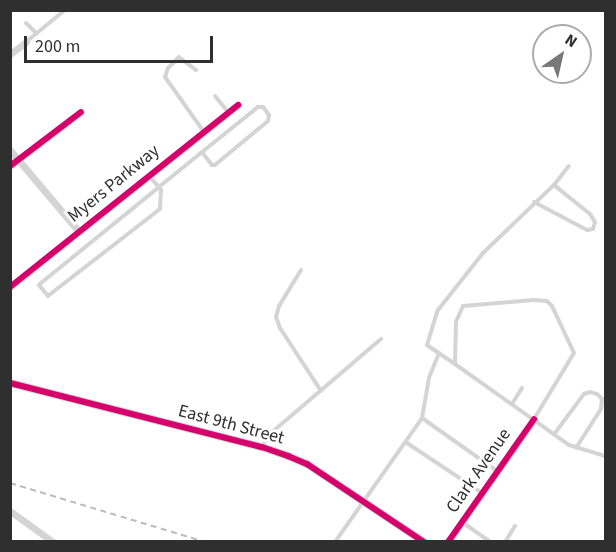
<!DOCTYPE html>
<html>
<head>
<meta charset="utf-8">
<style>
	body { margin:0 }
	#map { position:relative; width:616px; height:552px; overflow:hidden; background:#fff; font-family:"Source Sans 3",sans-serif }
	div>[style] { position:absolute }
	.service>* { height:4px; margin:-2px; padding:0 2px; transform-origin:2px; border-radius:2px; background:#d4d4d4 }
	.minor>* { height:7px; margin:-3.5px; padding:0 3.5px; transform-origin:3.5px; border-radius:3.5px; background:#d4d4d4 }
	.tertiary>* { height:8px; margin:-4px; padding:0 4px; transform-origin:4px; border-radius:4px; background:#d4d4d4 }
	.rail>* { height:2px; margin-top:-1px; transform-origin:0; background:repeating-linear-gradient(90deg,#bbb 0 6px,transparent 0 10.5px) }
	.cycleway>* { height:6px; margin:-3px; padding:0 3px; transform-origin:3px; border-radius:3px; background:#d6006c }
	span { translate:-50% -50%; white-space:nowrap; text-align:center; line-height:1.15; -webkit-text-stroke:6px #fff; paint-order:stroke }
	.street-label { font-size:18px; color:#2f2f2f }
	.frame { position:absolute; inset:0; border:12px solid #2f2f2f; pointer-events:none }
	.north { position:absolute; left:532px; top:24px; width:60px; height:60px; box-sizing:border-box; background:#fff; border:2px solid #acacac; border-radius:50%; rotate:34deg; font-size:16px; font-weight:700; line-height:24px; text-align:center; color:#2f2f2f }
	.north::after { content:''; display:block; margin:auto; width:21px; height:27px; background:#787878; clip-path:polygon(50% 0,100% 100%,50% 72%,0 100%) }
	.scale { position:absolute; left:24px; top:36px; width:189px; height:27px; box-sizing:border-box; border:3px solid #2f2f2f; border-top:0; padding-left:8px; font-size:18px; line-height:21px; white-space:nowrap; color:#2f2f2f; -webkit-text-stroke:4px #fff; paint-order:stroke }
</style>
</head>
<body>
<div id="map">
	<div class="service">
		<i style="left:26px;top:23px;width:14px;rotate:45deg"></i>
		<i style="left:26px;top:42px;width:50px;rotate:-39.4deg"></i>
		<i style="left:196px;top:70px;width:21px;rotate:-143deg"></i>
		<i style="left:179px;top:57px;width:16px;rotate:135deg"></i>
		<i style="left:168px;top:68px;width:9px;rotate:108deg"></i>
		<i style="left:165px;top:77px;width:67px;rotate:54.7deg"></i>
		<i style="left:215px;top:96px;width:21px;rotate:51deg"></i>
		<i style="left:149px;top:176px;width:15px;rotate:48deg"></i>
		<i style="left:159px;top:187px;width:4px;rotate:56deg"></i>
		<i style="left:161px;top:190px;width:19px;rotate:93deg"></i>
		<i style="left:160px;top:209px;width:142px;rotate:142.2deg"></i>
		<i style="left:48px;top:296px;width:14px;rotate:-129deg"></i>
		<i style="left:39px;top:285px;width:3px;rotate:-45deg"></i>
		<i style="left:41px;top:283px;width:152px;rotate:-39.1deg"></i>
		<i style="left:159px;top:187px;width:55px;rotate:-39.1deg"></i>
		<i style="left:202px;top:152px;width:72px;rotate:-38.8deg"></i>
		<i style="left:258px;top:107px;width:5px"></i>
		<i style="left:263px;top:107px;width:10px;rotate:53deg"></i>
		<i style="left:269px;top:115px;width:6px;rotate:99deg"></i>
		<i style="left:268px;top:121px;width:69px;rotate:140.3deg"></i>
		<i style="left:215px;top:165px;width:3px;rotate:180deg"></i>
		<i style="left:212px;top:165px;width:16px;rotate:-128deg"></i>
		<i style="left:534px;top:202px;width:60px;rotate:27.8deg"></i>
		<i style="left:587px;top:230px;width:6px;rotate:-9deg"></i>
		<i style="left:593px;top:229px;width:7px;rotate:-74deg"></i>
		<i style="left:595px;top:222px;width:9px;rotate:-122deg"></i>
		<i style="left:590px;top:214px;width:46px;rotate:-141.1deg"></i>
		<i style="left:301px;top:270px;width:42px;rotate:121.4deg"></i>
		<i style="left:279px;top:306px;width:11px;rotate:105deg"></i>
		<i style="left:276px;top:317px;width:12px;rotate:70deg"></i>
		<i style="left:280px;top:328px;width:75px;rotate:56.9deg"></i>
		<i style="left:439px;top:353px;width:27px;rotate:112deg"></i>
		<i style="left:429px;top:378px;width:41px;rotate:99.9deg"></i>
		<i style="left:422px;top:418px;width:92px;rotate:35.2deg"></i>
		<i style="left:455px;top:364px;width:34px;rotate:-146deg"></i>
		<i style="left:427px;top:345px;width:37px;rotate:-73deg"></i>
		<i style="left:438px;top:310px;width:73px;rotate:-51.7deg"></i>
		<i style="left:483px;top:253px;width:98px;rotate:-43.8deg"></i>
		<i style="left:554px;top:185px;width:24px;rotate:-52deg"></i>
		<i style="left:512px;top:404px;width:19px;rotate:-58deg"></i>
		<i style="left:534px;top:419px;width:77px;rotate:-58.8deg"></i>
		<i style="left:574px;top:353px;width:52px;rotate:-115.1deg"></i>
		<i style="left:552px;top:306px;width:7px;rotate:-135deg"></i>
		<i style="left:547px;top:301px;width:14px;rotate:-176deg"></i>
		<i style="left:533px;top:300px;width:70px;rotate:175.1deg"></i>
		<i style="left:463px;top:306px;width:17px;rotate:114deg"></i>
		<i style="left:456px;top:322px;width:42px;rotate:91.4deg"></i>
		<i style="left:455px;top:364px;width:140px;rotate:35.4deg"></i>
		<i style="left:569px;top:445px;width:39px;rotate:17deg"></i>
		<i style="left:555px;top:433px;width:49px;rotate:-53.4deg"></i>
		<i style="left:584px;top:394px;width:6px;rotate:-18deg"></i>
		<i style="left:590px;top:392px;width:7px;rotate:16deg"></i>
		<i style="left:597px;top:394px;width:7px;rotate:45deg"></i>
		<i style="left:602px;top:399px;width:10px;rotate:96deg"></i>
		<i style="left:601px;top:409px;width:46px;rotate:122.7deg"></i>
		<i style="left:407px;top:443px;width:90px;rotate:33.7deg"></i>
		<i style="left:262px;top:446px;width:16px;rotate:-55deg"></i>
		<i style="left:271px;top:433px;width:145px;rotate:-40.5deg"></i>
		<i style="left:462px;top:522px;width:35px;rotate:35deg"></i>
		<i style="left:335px;top:542px;width:151px;rotate:-54.9deg"></i>
		<i style="left:505px;top:542px;width:19px;rotate:-58deg"></i>
		<i style="left:531px;top:542px;width:9px"></i>
	</div>
	<div class="minor">
		<i style="left:10px;top:54px;width:20px;rotate:-37deg"></i>
		<i style="left:10px;top:150px;width:107px;rotate:49.9deg"></i>
		<i style="left:10px;top:166px;width:89px;rotate:-37.3deg"></i>
		<i style="left:10px;top:287px;width:292px;rotate:-38.6deg"></i>
		<i style="left:10px;top:511px;width:53px;rotate:35.8deg"></i>
		<i style="left:448px;top:542px;width:150px;rotate:-55deg"></i>
	</div>
	<div class="tertiary">
		<i style="left:10px;top:383px;width:260px;rotate:14.3deg"></i>
		<i style="left:262px;top:447px;width:28px;rotate:19deg"></i>
		<i style="left:288px;top:456px;width:21px;rotate:23deg"></i>
		<i style="left:307px;top:464px;width:141px;rotate:33.7deg"></i>
	</div>
	<div class="rail">
		<i style="left:10px;top:483px;width:204px;rotate:16.8deg"></i>
	</div>
	<div class="cycleway">
		<i style="left:10px;top:166px;width:89px;rotate:-37.3deg"></i>
		<i style="left:10px;top:287px;width:292px;rotate:-38.6deg"></i>
		<i style="left:10px;top:383px;width:260px;rotate:14.3deg"></i>
		<i style="left:262px;top:447px;width:28px;rotate:19deg"></i>
		<i style="left:288px;top:456px;width:21px;rotate:23deg"></i>
		<i style="left:307px;top:464px;width:141px;rotate:33.7deg"></i>
		<i style="left:448px;top:542px;width:150px;rotate:-55deg"></i>
	</div>
	<div class="street-label">
		<span style="left:114px;top:184px;rotate:-39deg">Myers Parkway</span>
		<span style="left:231px;top:425px;rotate:15deg">East 9th Street</span>
		<span style="left:479px;top:471px;rotate:-55deg">Clark Avenue</span>
	</div>
	<div class="frame"></div>
	<div class="north">N</div>
	<div class="scale">200 m</div>
</div>
</body>
</html>
